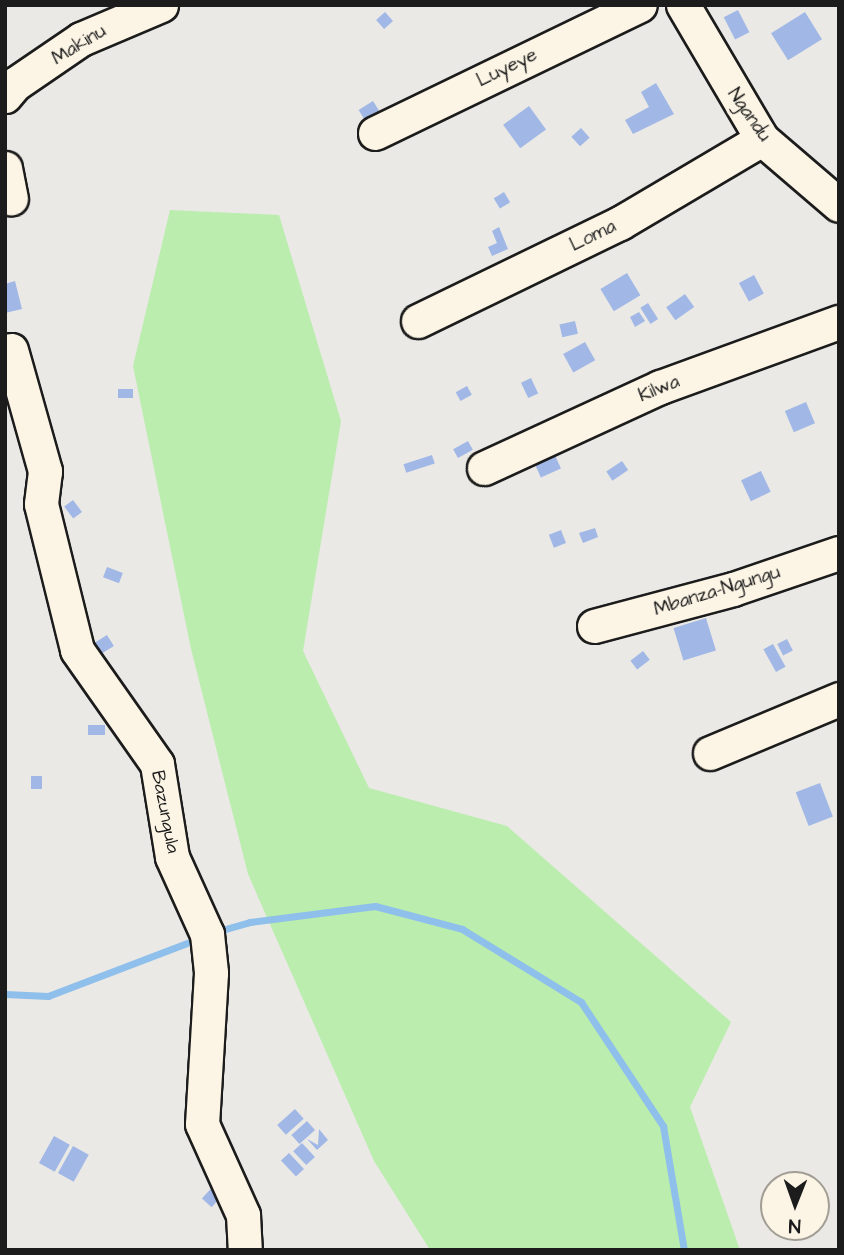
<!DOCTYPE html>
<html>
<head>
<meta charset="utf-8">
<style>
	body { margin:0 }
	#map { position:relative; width:844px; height:1255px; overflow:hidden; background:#eae9e5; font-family:"Architects Daughter",sans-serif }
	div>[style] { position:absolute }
	.green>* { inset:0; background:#baedae }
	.stream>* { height:7px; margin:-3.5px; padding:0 3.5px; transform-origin:3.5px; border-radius:3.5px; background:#8fbfeb }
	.building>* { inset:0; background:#a1b8e6; transform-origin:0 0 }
	.roads { filter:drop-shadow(2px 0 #1c1c1c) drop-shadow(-2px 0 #1c1c1c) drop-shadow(0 2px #1c1c1c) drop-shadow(0 -2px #1c1c1c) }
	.minor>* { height:33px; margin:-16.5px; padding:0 16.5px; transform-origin:16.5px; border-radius:16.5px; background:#fcf5e5 }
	span { translate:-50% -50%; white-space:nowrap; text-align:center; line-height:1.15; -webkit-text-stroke:6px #fcf5e5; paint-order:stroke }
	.street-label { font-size:19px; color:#1c1c1c }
	.frame { position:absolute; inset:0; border:7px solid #1c1c1c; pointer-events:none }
	.north { position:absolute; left:760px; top:1171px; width:70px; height:70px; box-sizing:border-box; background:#fcf5e5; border:2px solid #a29e95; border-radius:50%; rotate:181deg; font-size:19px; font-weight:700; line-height:28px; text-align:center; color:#1c1c1c }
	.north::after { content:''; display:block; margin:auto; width:24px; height:32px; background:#1c1c1c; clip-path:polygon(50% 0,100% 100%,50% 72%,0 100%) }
</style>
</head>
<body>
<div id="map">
	<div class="green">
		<i style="clip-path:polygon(170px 210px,279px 215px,341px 421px,303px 651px,369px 788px,507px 826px,731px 1022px,690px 1107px,740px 1250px,430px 1250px,374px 1161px,248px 874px,191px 649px,133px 366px)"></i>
	</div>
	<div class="stream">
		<i style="left:215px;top:932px;width:36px;rotate:-16deg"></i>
		<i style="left:250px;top:922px;width:126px;rotate:-7.3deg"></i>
		<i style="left:375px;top:906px;width:90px;rotate:14.8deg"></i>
		<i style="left:462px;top:929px;width:140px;rotate:31.5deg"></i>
		<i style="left:581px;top:1002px;width:149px;rotate:56.5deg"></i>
		<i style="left:663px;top:1126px;width:126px;rotate:80.4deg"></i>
		<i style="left:5px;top:994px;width:43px;rotate:2.7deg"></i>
		<i style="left:48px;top:996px;width:160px;rotate:-20.9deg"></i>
	</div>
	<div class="building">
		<i style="left:738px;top:10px;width:25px;height:16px;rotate:63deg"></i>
		<i style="left:385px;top:12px;width:12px;height:12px;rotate:48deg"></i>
		<i style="left:805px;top:12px;width:32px;height:40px;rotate:58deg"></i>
		<i style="clip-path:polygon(656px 83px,674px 114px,633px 134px,625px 120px,649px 107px,641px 92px)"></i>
		<i style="left:373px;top:101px;width:13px;height:17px;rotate:58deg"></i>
		<i style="left:529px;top:106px;width:29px;height:32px;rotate:54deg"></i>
		<i style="left:581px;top:128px;width:13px;height:13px;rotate:48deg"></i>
		<i style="left:504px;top:192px;width:12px;height:12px;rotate:59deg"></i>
		<i style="clip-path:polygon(499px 227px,508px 249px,492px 256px,488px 247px,497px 243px,492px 231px)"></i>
		<i style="left:627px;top:273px;width:26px;height:31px;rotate:59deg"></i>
		<i style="left:754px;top:275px;width:21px;height:17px;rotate:62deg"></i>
		<i style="clip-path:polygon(15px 281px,22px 309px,5px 313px,5px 284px)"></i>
		<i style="left:685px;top:294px;width:16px;height:23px;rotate:55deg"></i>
		<i style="left:648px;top:303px;width:19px;height:9px;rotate:58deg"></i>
		<i style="clip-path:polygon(639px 312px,645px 321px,635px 327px,630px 317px)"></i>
		<i style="left:575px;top:321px;width:13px;height:16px;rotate:77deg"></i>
		<i style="left:585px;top:342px;width:21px;height:25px;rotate:61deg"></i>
		<i style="left:531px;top:378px;width:17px;height:11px;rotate:65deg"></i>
		<i style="left:467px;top:386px;width:10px;height:13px;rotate:61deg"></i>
		<i style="left:118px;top:389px;width:15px;height:9px"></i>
		<i style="left:806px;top:402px;width:23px;height:23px;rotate:67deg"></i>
		<i style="left:468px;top:441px;width:10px;height:17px;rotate:61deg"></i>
		<i style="left:554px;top:453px;width:17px;height:22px;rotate:66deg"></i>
		<i style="left:432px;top:455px;width:9px;height:30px;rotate:72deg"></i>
		<i style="left:622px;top:461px;width:11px;height:19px;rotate:56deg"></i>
		<i style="left:761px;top:471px;width:23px;height:22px;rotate:65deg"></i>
		<i style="left:73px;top:500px;width:15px;height:11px;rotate:53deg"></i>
		<i style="clip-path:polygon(595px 528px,598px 537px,583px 543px,579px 533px)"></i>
		<i style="left:561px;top:530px;width:14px;height:13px;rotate:69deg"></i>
		<i style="left:107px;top:567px;width:17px;height:11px;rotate:21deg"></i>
		<i style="left:706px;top:618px;width:34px;height:34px;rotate:73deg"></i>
		<i style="left:107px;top:635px;width:13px;height:19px;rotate:58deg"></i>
		<i style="left:787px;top:639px;width:13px;height:11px;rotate:63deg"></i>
		<i style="left:773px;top:644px;width:26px;height:11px;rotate:61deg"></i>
		<i style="left:643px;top:651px;width:11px;height:16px;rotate:52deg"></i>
		<i style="left:88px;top:725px;width:17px;height:10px"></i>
		<i style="left:31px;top:776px;width:11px;height:13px"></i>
		<i style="left:820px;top:783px;width:36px;height:26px;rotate:69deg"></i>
		<i style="left:295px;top:1109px;width:13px;height:24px;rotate:48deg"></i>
		<i style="left:307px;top:1121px;width:12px;height:21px;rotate:48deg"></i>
		<i style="clip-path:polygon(319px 1129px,328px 1140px,317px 1150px,307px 1139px,318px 1145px)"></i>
		<i style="left:54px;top:1136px;width:18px;height:31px;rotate:29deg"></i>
		<i style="left:302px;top:1143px;width:19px;height:12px;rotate:47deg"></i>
		<i style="left:73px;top:1146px;width:18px;height:31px;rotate:29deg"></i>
		<i style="left:289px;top:1153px;width:22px;height:11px;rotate:47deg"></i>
		<i style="left:216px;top:1183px;width:13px;height:21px;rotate:42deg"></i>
	</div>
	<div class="roads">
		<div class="minor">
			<i style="left:683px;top:5px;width:156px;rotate:59.5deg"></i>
			<i style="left:762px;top:139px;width:101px;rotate:40.6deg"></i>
			<i style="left:5px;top:96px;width:16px;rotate:-50deg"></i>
			<i style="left:15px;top:84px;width:80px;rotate:-34.3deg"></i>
			<i style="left:81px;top:39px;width:87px;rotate:-23deg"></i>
			<i style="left:375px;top:133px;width:294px;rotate:-25.8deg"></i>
			<i style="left:5px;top:168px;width:31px;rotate:79deg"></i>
			<i style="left:418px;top:321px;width:225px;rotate:-25.9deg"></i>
			<i style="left:620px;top:223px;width:165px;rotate:-30.6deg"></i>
			<i style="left:11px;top:350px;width:126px;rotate:74.3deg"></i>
			<i style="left:45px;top:471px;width:33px;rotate:97deg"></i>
			<i style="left:41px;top:504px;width:150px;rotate:76.1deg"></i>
			<i style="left:77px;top:650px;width:139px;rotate:54.9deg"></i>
			<i style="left:157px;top:764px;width:94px;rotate:80.8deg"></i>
			<i style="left:172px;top:857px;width:85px;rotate:65.6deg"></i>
			<i style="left:207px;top:934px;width:39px;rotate:84deg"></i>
			<i style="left:211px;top:973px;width:151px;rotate:93.4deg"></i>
			<i style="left:202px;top:1124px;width:100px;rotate:65.7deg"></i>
			<i style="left:243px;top:1215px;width:35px;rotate:87deg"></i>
			<i style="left:484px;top:468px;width:194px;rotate:-24.7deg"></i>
			<i style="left:660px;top:387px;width:190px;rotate:-20deg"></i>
			<i style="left:594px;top:626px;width:144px;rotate:-14.9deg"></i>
			<i style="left:733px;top:589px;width:112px;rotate:-18.8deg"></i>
			<i style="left:710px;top:753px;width:140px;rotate:-22.7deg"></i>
		</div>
	</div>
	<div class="street-label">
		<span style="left:79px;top:45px;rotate:-31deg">Makinu</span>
		<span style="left:507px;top:68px;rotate:-26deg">Luyeye</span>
		<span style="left:749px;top:115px;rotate:55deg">Ngandu</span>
		<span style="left:593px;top:236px;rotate:-26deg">Loma</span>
		<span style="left:659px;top:389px;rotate:-22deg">Kilwa</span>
		<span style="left:717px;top:591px;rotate:-17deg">Mbanza-Ngungu</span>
		<span style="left:165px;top:812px;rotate:79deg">Bazungula</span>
	</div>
	<div class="frame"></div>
	<div class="north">N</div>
</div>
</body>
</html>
